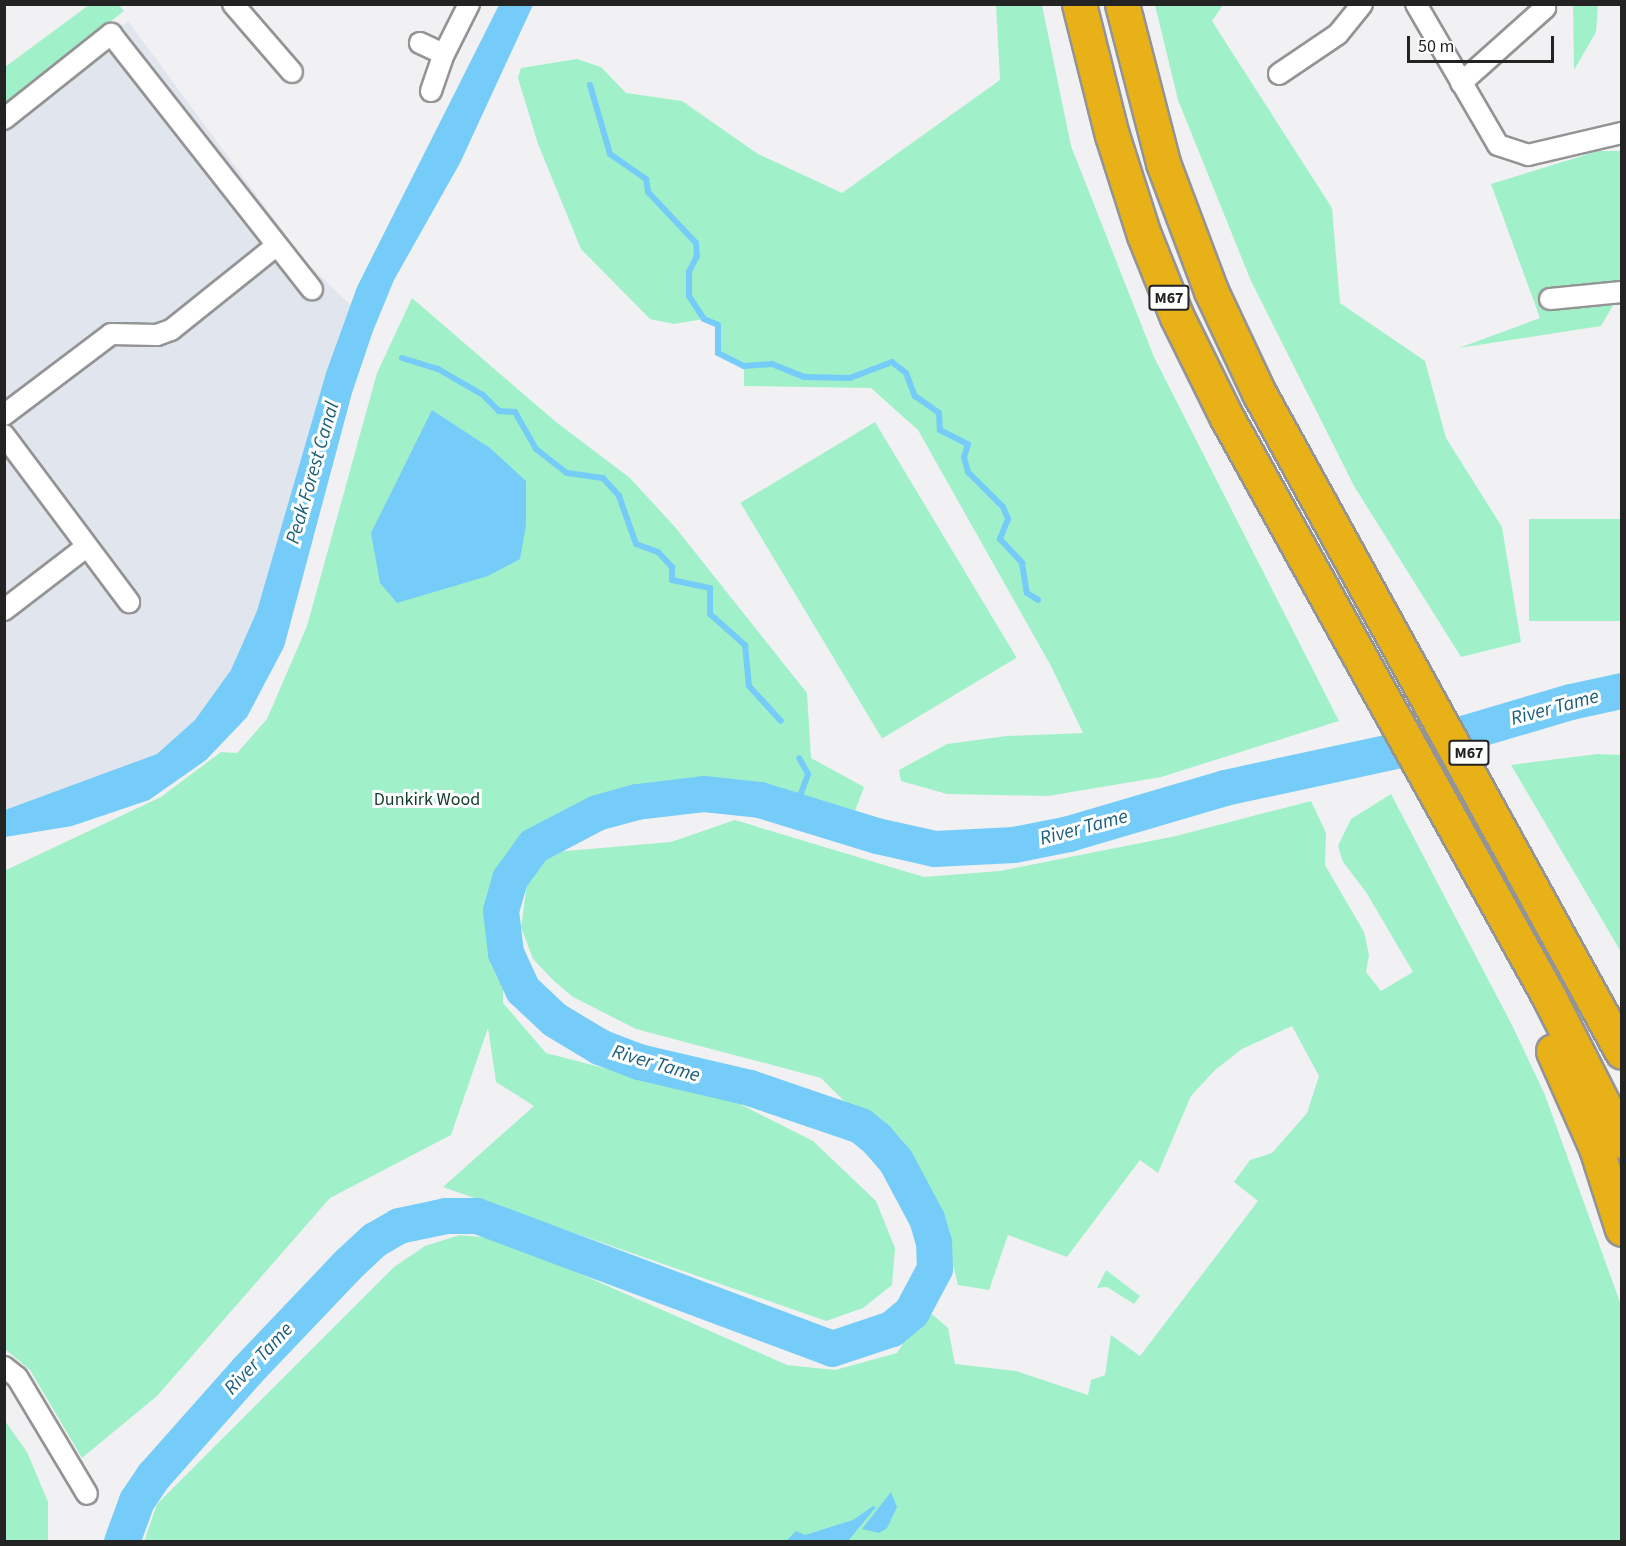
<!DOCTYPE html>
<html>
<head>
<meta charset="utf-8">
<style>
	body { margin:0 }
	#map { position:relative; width:1626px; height:1546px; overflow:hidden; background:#f1f1f3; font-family:"Source Sans 3",sans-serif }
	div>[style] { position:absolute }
	.built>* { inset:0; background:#e1e5ed }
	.green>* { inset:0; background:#a0f1c9; transform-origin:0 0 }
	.water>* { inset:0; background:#76ccf8 }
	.stream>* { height:6px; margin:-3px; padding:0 3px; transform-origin:3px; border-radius:3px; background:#76ccf8 }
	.river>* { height:36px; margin:-18px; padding:0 18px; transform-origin:18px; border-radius:18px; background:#76ccf8 }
	.roads { filter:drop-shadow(2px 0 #949495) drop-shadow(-2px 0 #949495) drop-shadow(0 2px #949495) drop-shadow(0 -2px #949495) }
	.street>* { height:20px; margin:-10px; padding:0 10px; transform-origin:10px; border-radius:10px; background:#fff }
	.highway>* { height:33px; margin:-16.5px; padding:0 16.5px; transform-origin:16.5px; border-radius:16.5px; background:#e7b117 }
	span { translate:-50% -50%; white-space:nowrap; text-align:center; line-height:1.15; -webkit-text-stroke:6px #feffff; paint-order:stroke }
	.shield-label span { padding:2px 4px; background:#feffff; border:2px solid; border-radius:4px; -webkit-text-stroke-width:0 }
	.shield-label { font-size:16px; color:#232323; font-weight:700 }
	.park-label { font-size:18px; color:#143b2a }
	.water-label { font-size:20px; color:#1c5d7c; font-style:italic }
	.frame { position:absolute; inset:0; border:6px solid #232323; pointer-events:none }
	.scale { position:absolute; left:1407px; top:36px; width:147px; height:27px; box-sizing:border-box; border:3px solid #232323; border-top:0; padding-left:8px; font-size:18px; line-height:21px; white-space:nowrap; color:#232323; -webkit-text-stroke:4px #feffff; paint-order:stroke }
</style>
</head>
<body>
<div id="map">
	<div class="built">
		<i style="clip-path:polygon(128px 21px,305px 261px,362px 316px,260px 658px,193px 747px,5px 826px,5px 119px)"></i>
	</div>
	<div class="green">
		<i style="clip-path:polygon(89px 5px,119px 5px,124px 11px,5px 105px,5px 67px)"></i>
		<i style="clip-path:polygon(996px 5px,1042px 5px,1071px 146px,1154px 357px,1339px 721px,1161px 777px,1048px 796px,947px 794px,901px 781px,899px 770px,947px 744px,1007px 736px,1083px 733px,1051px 666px,918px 430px,871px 388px,744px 386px,744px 366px,718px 353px,718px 325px,704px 319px,674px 324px,650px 319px,581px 249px,538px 144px,518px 78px,521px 68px,577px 59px,601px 67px,626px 93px,682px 101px,758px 154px,842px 193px,1000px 80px)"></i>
		<i style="clip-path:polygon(1155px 5px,1223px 5px,1212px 21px,1332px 208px,1340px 303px,1425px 361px,1446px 438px,1502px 527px,1521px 642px,1461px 657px,1354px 486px,1251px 281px,1178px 100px)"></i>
		<i style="clip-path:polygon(1573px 5px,1598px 5px,1596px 32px,1574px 70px)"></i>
		<i style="clip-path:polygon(1598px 151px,1621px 151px,1621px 292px,1601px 326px,1459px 348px,1540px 318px,1491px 184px)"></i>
		<i style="clip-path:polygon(412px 298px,556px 422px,630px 478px,675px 527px,807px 693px,811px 758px,864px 787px,849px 827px,760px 800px,704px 794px,637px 802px,597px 813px,534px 846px,504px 894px,503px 1003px,546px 1053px,738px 1103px,813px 1141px,876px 1201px,895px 1248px,892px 1285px,863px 1308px,826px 1321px,443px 1187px,534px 1106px,496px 1082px,488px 1028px,451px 1135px,330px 1198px,157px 1396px,82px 1458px,30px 1370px,5px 1349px,4px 871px,161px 797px,221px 752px,237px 753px,267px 719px,307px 626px,377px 373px)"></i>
		<i style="left:875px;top:422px;width:275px;height:157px;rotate:59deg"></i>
		<i style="left:1621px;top:519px;width:102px;height:92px;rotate:90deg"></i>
		<i style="clip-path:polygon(1597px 754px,1621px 755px,1621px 952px,1511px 765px)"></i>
		<i style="clip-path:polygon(1391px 794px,1513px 1027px,1545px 1095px,1621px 1305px,1621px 1541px,144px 1542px,157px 1504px,394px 1267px,425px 1246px,460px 1235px,501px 1239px,787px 1365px,835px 1370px,897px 1353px,926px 1309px,948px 1328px,955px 1364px,1016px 1371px,1088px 1395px,1091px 1380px,1105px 1375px,1111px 1335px,1140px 1356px,1258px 1201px,1234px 1182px,1250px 1160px,1272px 1153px,1307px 1113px,1319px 1076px,1292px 1026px,1242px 1049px,1215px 1070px,1191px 1096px,1158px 1173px,1140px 1160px,1067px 1257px,1008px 1235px,989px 1290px,958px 1285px,944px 1228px,910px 1167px,821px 1078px,636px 1029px,573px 997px,554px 981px,533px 959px,521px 927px,528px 876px,554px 852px,671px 842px,735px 820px,924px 877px,1000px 871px,1176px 836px,1311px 801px,1326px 833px,1325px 865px,1364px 932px,1369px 955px,1366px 972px,1381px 991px,1413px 972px,1366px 892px,1343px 862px,1338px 846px,1351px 819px)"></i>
		<i style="clip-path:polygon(1106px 1270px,1140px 1296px,1134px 1304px,1107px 1287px,1097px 1288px)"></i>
		<i style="clip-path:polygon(5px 1421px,27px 1452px,48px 1502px,48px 1541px,5px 1541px)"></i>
	</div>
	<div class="water">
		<i style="clip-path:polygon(499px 5px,533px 5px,460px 163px,394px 280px,373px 331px,352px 393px,284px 647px,247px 717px,206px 760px,149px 800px,72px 826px,5px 837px,5px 810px,157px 754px,195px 720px,231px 670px,257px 611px,326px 373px,357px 287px)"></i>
		<i style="clip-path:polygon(432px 410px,490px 448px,526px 481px,526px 525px,520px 559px,488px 576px,397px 603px,380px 583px,371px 533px)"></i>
		<i style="clip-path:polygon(891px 1492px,897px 1507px,887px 1528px,879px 1533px,862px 1529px)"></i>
		<i style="clip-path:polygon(873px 1506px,876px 1507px,848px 1541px,786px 1541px,796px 1531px,805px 1535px,853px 1520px)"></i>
	</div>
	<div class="stream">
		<i style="left:590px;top:85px;width:72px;rotate:73.8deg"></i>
		<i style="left:610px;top:154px;width:44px;rotate:34.8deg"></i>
		<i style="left:646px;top:179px;width:13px;rotate:81deg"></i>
		<i style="left:648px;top:192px;width:70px;rotate:46.7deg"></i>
		<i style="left:696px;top:243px;width:13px;rotate:86deg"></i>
		<i style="left:697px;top:256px;width:18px;rotate:117deg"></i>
		<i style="left:689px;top:272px;width:24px;rotate:90deg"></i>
		<i style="left:689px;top:296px;width:27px;rotate:57deg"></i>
		<i style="left:704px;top:319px;width:15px;rotate:23deg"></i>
		<i style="left:718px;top:325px;width:28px;rotate:90deg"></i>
		<i style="left:718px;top:353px;width:29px;rotate:27deg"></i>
		<i style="left:744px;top:366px;width:28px;rotate:-4deg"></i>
		<i style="left:772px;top:364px;width:35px;rotate:22deg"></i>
		<i style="left:804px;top:377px;width:46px;rotate:1.2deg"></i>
		<i style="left:850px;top:378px;width:45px;rotate:-20.9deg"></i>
		<i style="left:892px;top:362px;width:18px;rotate:38deg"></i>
		<i style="left:906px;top:373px;width:25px;rotate:69deg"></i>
		<i style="left:915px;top:396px;width:29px;rotate:35deg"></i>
		<i style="left:939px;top:413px;width:17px;rotate:87deg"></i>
		<i style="left:940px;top:430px;width:31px;rotate:27deg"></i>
		<i style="left:968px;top:444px;width:14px;rotate:107deg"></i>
		<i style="left:964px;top:457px;width:16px;rotate:75deg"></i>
		<i style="left:968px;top:472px;width:49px;rotate:45deg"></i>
		<i style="left:1003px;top:507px;width:13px;rotate:67deg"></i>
		<i style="left:1008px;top:519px;width:22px;rotate:112deg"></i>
		<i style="left:1000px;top:539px;width:33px;rotate:47deg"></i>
		<i style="left:1022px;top:563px;width:30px;rotate:81deg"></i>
		<i style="left:1027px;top:593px;width:13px;rotate:32deg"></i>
		<i style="left:402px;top:358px;width:38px;rotate:17deg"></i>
		<i style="left:438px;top:369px;width:52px;rotate:30deg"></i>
		<i style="left:483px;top:395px;width:23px;rotate:45deg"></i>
		<i style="left:499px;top:411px;width:16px;rotate:4deg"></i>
		<i style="left:515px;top:412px;width:43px;rotate:60.4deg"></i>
		<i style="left:536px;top:449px;width:39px;rotate:38deg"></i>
		<i style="left:567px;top:473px;width:36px;rotate:8deg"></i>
		<i style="left:603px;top:478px;width:24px;rotate:48deg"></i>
		<i style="left:619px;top:496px;width:51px;rotate:70.5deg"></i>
		<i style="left:636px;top:544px;width:23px;rotate:20deg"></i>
		<i style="left:658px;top:552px;width:21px;rotate:47deg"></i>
		<i style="left:672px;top:567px;width:13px;rotate:90deg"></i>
		<i style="left:672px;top:580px;width:39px;rotate:12deg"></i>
		<i style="left:710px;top:588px;width:26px;rotate:90deg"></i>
		<i style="left:710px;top:614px;width:47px;rotate:41.5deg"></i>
		<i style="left:745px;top:645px;width:41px;rotate:84.4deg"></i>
		<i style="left:749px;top:686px;width:47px;rotate:47.6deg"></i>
		<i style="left:795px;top:810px;width:38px;rotate:-70deg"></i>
		<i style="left:808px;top:774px;width:18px;rotate:-119deg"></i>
	</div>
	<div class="river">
		<i style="left:122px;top:1542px;width:44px;rotate:-69.9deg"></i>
		<i style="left:137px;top:1501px;width:30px;rotate:-56deg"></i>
		<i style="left:154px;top:1476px;width:142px;rotate:-48.4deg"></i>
		<i style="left:248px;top:1370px;width:146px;rotate:-46.4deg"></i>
		<i style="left:349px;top:1264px;width:35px;rotate:-43deg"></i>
		<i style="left:375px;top:1240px;width:28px;rotate:-30deg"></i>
		<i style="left:399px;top:1226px;width:48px;rotate:-12deg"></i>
		<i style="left:446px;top:1216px;width:31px"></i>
		<i style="left:477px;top:1216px;width:379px;rotate:20.5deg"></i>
		<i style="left:832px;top:1349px;width:63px;rotate:-18.4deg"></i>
		<i style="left:892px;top:1329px;width:26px;rotate:-40deg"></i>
		<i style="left:912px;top:1312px;width:49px;rotate:-61.9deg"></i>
		<i style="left:935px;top:1269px;width:26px;rotate:-92deg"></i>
		<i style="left:934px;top:1243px;width:25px;rotate:-106deg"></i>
		<i style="left:927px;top:1219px;width:66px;rotate:-118.1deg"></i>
		<i style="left:896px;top:1161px;width:29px;rotate:-131deg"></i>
		<i style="left:877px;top:1139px;width:21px;rotate:-141deg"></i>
		<i style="left:861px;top:1126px;width:117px;rotate:-161.1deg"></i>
		<i style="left:750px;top:1088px;width:114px;rotate:-166.8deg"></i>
		<i style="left:639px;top:1062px;width:42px;rotate:-159deg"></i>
		<i style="left:600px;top:1047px;width:52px;rotate:-149deg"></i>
		<i style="left:555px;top:1020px;width:44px;rotate:-136.8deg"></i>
		<i style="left:523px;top:990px;width:41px;rotate:-114.7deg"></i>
		<i style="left:506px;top:953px;width:42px;rotate:-96.8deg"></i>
		<i style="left:501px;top:911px;width:33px;rotate:-74deg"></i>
		<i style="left:510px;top:879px;width:41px;rotate:-54deg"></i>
		<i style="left:534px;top:846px;width:71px;rotate:-27.6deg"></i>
		<i style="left:597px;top:813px;width:41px;rotate:-15.4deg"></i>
		<i style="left:637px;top:802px;width:67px;rotate:-6.8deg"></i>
		<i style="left:704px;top:794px;width:56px;rotate:6.1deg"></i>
		<i style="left:760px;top:800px;width:122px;rotate:17.1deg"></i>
		<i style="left:877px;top:836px;width:59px;rotate:12.6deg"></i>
		<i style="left:935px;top:849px;width:79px;rotate:-2.9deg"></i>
		<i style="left:1014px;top:845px;width:56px;rotate:-11.3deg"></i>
		<i style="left:1069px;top:834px;width:163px;rotate:-16.4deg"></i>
		<i style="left:1225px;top:788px;width:209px;rotate:-12.2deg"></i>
		<i style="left:1429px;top:744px;width:148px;rotate:-16.5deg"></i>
		<i style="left:1571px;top:702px;width:52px;rotate:-12.2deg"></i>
	</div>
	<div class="roads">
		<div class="street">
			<i style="left:233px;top:4px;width:90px;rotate:49.1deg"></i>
			<i style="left:1416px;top:4px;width:163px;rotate:59.8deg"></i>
			<i style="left:1498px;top:145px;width:32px;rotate:18deg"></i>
			<i style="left:1528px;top:155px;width:97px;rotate:-13.2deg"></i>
			<i style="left:420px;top:43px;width:26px;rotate:25deg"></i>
			<i style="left:1279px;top:74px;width:71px;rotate:-34.1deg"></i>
			<i style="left:1338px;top:34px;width:38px;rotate:-51deg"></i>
			<i style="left:1461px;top:83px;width:113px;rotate:-41.8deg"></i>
			<i style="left:1545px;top:8px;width:4px;rotate:-117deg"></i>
			<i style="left:431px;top:91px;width:39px;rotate:-71deg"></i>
			<i style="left:444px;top:54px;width:56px;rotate:-63.4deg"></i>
			<i style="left:4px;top:119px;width:137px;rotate:-38.5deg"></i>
			<i style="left:111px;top:34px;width:325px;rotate:51.8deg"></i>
			<i style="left:1550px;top:299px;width:72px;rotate:-5.6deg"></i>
			<i style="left:4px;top:415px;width:134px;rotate:-37.1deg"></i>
			<i style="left:111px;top:334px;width:46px;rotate:1.2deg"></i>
			<i style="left:157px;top:335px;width:15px;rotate:-20deg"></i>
			<i style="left:171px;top:330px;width:134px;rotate:-38.7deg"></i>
			<i style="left:4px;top:435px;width:209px;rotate:53.2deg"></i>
			<i style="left:4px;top:610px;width:103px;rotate:-37.5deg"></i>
			<i style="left:4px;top:1367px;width:16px;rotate:38deg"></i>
			<i style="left:17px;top:1377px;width:136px;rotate:59.1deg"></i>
		</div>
		<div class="highway">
			<i style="left:1079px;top:4px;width:135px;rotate:75.9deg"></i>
			<i style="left:1112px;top:135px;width:105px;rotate:72.3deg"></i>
			<i style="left:1144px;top:235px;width:88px;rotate:68.1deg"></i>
			<i style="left:1177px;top:317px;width:113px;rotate:63.7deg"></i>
			<i style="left:1227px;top:418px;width:660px;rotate:60.91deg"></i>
			<i style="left:1548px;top:995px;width:164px;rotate:63.1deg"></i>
			<i style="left:1122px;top:4px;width:164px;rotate:75.5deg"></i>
			<i style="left:1163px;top:163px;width:137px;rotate:69.4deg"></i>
			<i style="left:1211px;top:291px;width:113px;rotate:64.8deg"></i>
			<i style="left:1259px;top:393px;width:752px;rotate:61.15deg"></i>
			<i style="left:1553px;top:1051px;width:106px;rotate:66.1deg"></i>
			<i style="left:1596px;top:1148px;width:85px;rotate:72.2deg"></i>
		</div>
	</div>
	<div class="shield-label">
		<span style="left:1169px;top:298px">M67</span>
		<span style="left:1469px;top:753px">M67</span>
	</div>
	<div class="park-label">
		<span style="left:427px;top:800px">Dunkirk Wood</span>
	</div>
	<div class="water-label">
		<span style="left:313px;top:473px;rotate:-74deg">Peak Forest Canal</span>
		<span style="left:1555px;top:708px;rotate:-15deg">River Tame</span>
		<span style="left:1084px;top:828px;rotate:-15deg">River Tame</span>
		<span style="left:656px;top:1064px;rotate:16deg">River Tame</span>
		<span style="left:259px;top:1359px;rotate:-47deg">River Tame</span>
	</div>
	<div class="frame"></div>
	<div class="scale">50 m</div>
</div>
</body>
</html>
